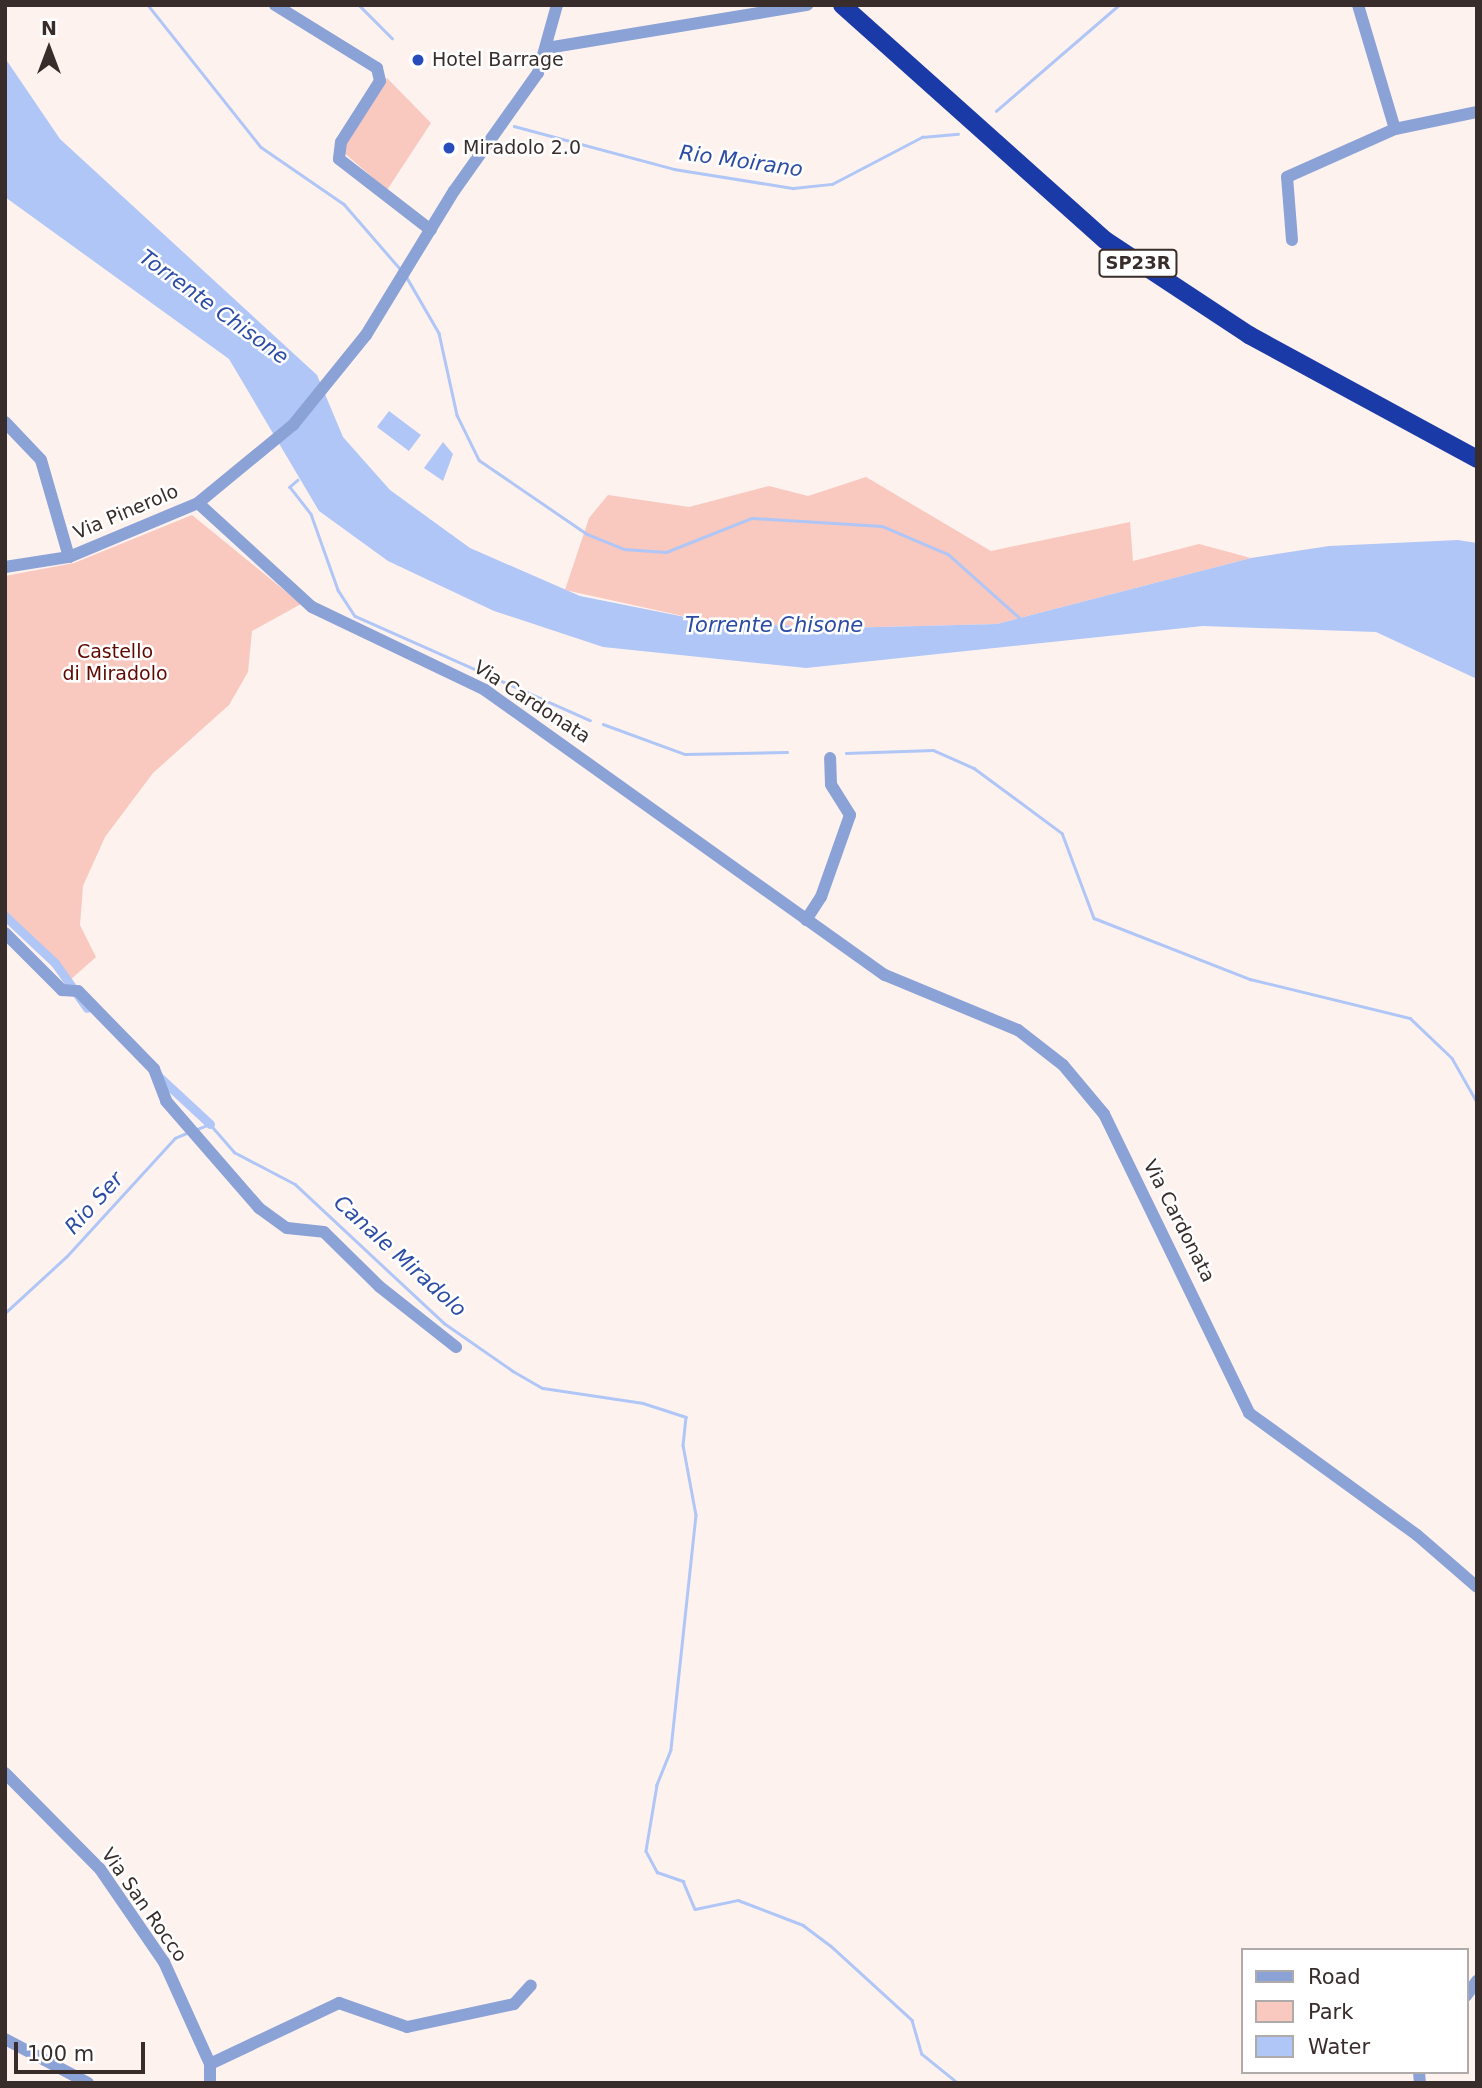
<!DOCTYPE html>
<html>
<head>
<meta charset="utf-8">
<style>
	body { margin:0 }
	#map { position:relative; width:1482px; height:2088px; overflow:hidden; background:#fef2ef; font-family:"DejaVu Sans",sans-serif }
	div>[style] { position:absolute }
	.green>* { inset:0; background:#f9c8bf }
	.water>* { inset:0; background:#b0c6f6; transform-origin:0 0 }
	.stream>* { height:2.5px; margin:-1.25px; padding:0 1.25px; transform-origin:1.25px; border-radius:1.25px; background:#b0c6f6 }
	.canal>* { height:9px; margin:-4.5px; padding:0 4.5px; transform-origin:4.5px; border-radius:4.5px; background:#b0c6f6 }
	.minor>* { height:12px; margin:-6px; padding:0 6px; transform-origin:6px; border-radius:6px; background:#8ba2d6 }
	.highway>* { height:18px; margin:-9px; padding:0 9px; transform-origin:9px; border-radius:9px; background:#1a3aa8 }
	.dots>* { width:19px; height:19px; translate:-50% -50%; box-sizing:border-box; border:4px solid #fff; border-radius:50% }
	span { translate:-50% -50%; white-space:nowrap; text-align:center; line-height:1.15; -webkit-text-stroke:5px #fff; paint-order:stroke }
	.shield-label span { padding:2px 5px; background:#fff; border:2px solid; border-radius:5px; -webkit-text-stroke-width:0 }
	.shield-label { font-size:18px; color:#382d2b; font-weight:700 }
	.poi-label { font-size:19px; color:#382d2b }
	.left { translate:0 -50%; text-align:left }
	.street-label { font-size:19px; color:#382d2b }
	.park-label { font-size:19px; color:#5f0801 }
	.water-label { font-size:21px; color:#2b4ba5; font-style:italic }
	.frame { position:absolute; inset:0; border:7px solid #382d2b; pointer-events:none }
	.legend { position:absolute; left:1241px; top:1948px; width:228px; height:126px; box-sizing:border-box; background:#fff; border:2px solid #afabaa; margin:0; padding:9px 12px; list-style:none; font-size:21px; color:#382d2b }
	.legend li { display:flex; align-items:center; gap:14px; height:35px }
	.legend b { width:35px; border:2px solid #afabaa }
	.north { position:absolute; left:14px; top:14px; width:70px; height:70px; -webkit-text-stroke:5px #fff; paint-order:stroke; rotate:0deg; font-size:19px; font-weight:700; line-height:28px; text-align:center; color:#382d2b }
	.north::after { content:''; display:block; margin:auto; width:24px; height:32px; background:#382d2b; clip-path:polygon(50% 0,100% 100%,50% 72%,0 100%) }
	.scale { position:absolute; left:14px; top:2042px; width:131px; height:32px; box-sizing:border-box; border:4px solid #382d2b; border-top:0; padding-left:9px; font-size:21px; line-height:24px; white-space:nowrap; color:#382d2b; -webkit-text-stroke:5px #fff; paint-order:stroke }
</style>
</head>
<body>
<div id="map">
	<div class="green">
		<i style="clip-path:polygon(387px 78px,431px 123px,387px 190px,342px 151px)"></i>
		<i style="clip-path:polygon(866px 477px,991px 551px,1130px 522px,1133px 561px,1199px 544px,1251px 558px,997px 624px,839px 628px,710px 622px,565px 590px,589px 518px,608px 495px,689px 507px,769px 486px,808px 496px)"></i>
		<i style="clip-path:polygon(192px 515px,301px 604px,252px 631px,248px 672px,229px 705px,153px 773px,105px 837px,83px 886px,80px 925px,96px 957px,69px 981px,5px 919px,5px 576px,74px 563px)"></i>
	</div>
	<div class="water">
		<i style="clip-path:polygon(5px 58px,60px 139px,317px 375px,343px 437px,390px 490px,470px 548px,580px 596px,710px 622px,839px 628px,997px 624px,1251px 558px,1329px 546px,1458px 540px,1477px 543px,1477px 679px,1376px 632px,1203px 626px,806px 668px,603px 647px,494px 611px,388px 561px,319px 511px,229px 359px,5px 197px)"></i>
		<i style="left:389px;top:411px;width:40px;height:20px;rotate:37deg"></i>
		<i style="clip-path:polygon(443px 442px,453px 454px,443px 481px,424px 468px)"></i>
	</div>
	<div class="stream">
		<i style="left:148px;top:5px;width:181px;rotate:51.5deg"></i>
		<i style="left:261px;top:147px;width:101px;rotate:34.5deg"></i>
		<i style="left:344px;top:204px;width:89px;rotate:49.1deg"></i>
		<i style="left:359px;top:5px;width:47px;rotate:45deg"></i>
		<i style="left:996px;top:111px;width:162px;rotate:-40.8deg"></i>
		<i style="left:514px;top:126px;width:166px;rotate:15deg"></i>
		<i style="left:674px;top:169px;width:121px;rotate:9.1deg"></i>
		<i style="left:793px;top:188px;width:39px;rotate:-6deg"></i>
		<i style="left:832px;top:184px;width:102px;rotate:-27.6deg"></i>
		<i style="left:922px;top:137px;width:36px;rotate:-5deg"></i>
		<i style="left:406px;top:276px;width:66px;rotate:59.9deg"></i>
		<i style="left:439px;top:333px;width:84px;rotate:77.6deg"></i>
		<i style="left:457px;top:415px;width:50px;rotate:63.9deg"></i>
		<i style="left:479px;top:460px;width:131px;rotate:34.4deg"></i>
		<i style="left:587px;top:534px;width:40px;rotate:22deg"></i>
		<i style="left:624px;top:549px;width:42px;rotate:4.1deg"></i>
		<i style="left:666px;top:552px;width:92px;rotate:-21.6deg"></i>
		<i style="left:752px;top:518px;width:130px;rotate:3.5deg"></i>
		<i style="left:882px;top:526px;width:72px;rotate:23deg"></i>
		<i style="left:948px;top:554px;width:99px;rotate:41.7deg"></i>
		<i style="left:298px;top:480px;width:11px;rotate:139deg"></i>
		<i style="left:290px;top:487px;width:34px;rotate:52deg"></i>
		<i style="left:311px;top:514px;width:81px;rotate:70.4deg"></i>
		<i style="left:338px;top:590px;width:31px;rotate:57deg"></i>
		<i style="left:355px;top:616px;width:257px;rotate:23.9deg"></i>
		<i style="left:603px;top:724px;width:87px;rotate:20.1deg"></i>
		<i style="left:685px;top:754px;width:102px;rotate:-1.1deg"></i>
		<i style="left:846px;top:753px;width:87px;rotate:-2deg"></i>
		<i style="left:933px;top:750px;width:45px;rotate:23.7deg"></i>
		<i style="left:974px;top:768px;width:109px;rotate:36.5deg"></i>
		<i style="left:1062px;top:833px;width:91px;rotate:69.4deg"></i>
		<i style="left:1094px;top:918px;width:168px;rotate:21.4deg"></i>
		<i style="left:1250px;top:979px;width:165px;rotate:13.7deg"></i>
		<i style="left:1410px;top:1018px;width:58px;rotate:43.6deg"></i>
		<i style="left:1452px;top:1058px;width:51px;rotate:60.4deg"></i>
		<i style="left:195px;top:1130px;width:16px;rotate:-22deg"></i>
		<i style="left:210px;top:1124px;width:37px;rotate:49deg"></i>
		<i style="left:234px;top:1152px;width:69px;rotate:27.7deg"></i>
		<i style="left:295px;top:1184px;width:204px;rotate:43deg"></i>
		<i style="left:444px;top:1323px;width:84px;rotate:34.8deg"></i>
		<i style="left:513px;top:1371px;width:34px;rotate:30deg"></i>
		<i style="left:543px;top:1388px;width:101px;rotate:8.5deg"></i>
		<i style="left:643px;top:1403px;width:45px;rotate:18deg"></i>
		<i style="left:686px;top:1417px;width:28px;rotate:96deg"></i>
		<i style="left:683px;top:1445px;width:71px;rotate:79.5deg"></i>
		<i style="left:696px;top:1515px;width:236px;rotate:96.1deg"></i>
		<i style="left:671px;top:1750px;width:38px;rotate:112deg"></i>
		<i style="left:657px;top:1785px;width:67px;rotate:99.5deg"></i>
		<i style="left:646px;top:1851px;width:24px;rotate:62deg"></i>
		<i style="left:657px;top:1872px;width:28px;rotate:19deg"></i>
		<i style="left:683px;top:1881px;width:30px;rotate:67deg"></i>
		<i style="left:695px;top:1909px;width:44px;rotate:-11.8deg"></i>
		<i style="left:738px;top:1900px;width:70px;rotate:21deg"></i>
		<i style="left:803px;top:1925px;width:35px;rotate:37deg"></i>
		<i style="left:831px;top:1946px;width:110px;rotate:42.4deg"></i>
		<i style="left:912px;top:2020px;width:35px;rotate:74deg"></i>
		<i style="left:922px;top:2054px;width:46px;rotate:38.9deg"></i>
		<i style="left:5px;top:1313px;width:83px;rotate:-42.6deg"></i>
		<i style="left:66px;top:1257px;width:161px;rotate:-47.5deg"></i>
		<i style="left:175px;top:1138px;width:15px;rotate:-23deg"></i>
	</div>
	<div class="canal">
		<i style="left:5px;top:916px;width:69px;rotate:43.2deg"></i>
		<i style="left:55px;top:963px;width:55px;rotate:54.6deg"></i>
		<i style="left:155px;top:1073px;width:75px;rotate:42.8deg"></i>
	</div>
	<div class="minor">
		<i style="left:275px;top:5px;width:120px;rotate:31.7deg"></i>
		<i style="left:377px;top:68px;width:13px;rotate:77deg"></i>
		<i style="left:380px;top:81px;width:72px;rotate:122.6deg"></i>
		<i style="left:341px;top:142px;width:17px;rotate:97deg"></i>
		<i style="left:339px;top:159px;width:116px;rotate:37.7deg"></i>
		<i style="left:1358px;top:5px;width:129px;rotate:73.4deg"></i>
		<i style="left:547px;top:48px;width:264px;rotate:-9.4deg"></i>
		<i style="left:1292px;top:240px;width:63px;rotate:-94.5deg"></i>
		<i style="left:1287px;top:177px;width:118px;rotate:-24deg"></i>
		<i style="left:1395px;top:129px;width:84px;rotate:-11.7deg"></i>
		<i style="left:5px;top:422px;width:52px;rotate:46.5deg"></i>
		<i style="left:41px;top:460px;width:101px;rotate:73.9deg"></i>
		<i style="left:198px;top:503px;width:154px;rotate:42.4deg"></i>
		<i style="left:312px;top:607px;width:192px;rotate:25.6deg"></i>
		<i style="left:485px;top:690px;width:491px;rotate:35.5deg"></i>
		<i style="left:885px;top:975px;width:144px;rotate:22.5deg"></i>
		<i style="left:1018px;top:1030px;width:57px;rotate:37.9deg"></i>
		<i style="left:1063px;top:1065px;width:64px;rotate:50.1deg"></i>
		<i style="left:1104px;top:1114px;width:332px;rotate:64.1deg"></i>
		<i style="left:1249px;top:1413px;width:208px;rotate:36deg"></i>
		<i style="left:1417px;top:1535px;width:79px;rotate:40.9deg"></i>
		<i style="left:5px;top:567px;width:65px;rotate:-8.9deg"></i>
		<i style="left:69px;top:557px;width:140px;rotate:-22.7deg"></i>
		<i style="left:198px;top:503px;width:123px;rotate:-39.4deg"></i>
		<i style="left:293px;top:425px;width:116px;rotate:-51deg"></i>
		<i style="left:366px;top:335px;width:169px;rotate:-58.6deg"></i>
		<i style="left:454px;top:191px;width:145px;rotate:-54.6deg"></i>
		<i style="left:538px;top:73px;width:71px;rotate:-74.4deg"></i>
		<i style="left:806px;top:920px;width:27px;rotate:-57deg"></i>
		<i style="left:821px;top:897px;width:87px;rotate:-70.5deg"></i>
		<i style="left:850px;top:815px;width:36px;rotate:-122deg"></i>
		<i style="left:831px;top:784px;width:26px;rotate:-92deg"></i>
		<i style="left:5px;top:933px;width:81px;rotate:45deg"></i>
		<i style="left:62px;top:990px;width:16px;rotate:4deg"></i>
		<i style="left:78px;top:991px;width:109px;rotate:45.7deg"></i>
		<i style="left:154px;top:1069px;width:34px;rotate:69deg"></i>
		<i style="left:166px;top:1101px;width:142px;rotate:49deg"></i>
		<i style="left:259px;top:1208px;width:34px;rotate:36deg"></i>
		<i style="left:287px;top:1228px;width:37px;rotate:6deg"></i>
		<i style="left:324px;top:1232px;width:78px;rotate:44.5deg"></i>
		<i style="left:380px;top:1287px;width:97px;rotate:38.3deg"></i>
		<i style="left:5px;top:1773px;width:135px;rotate:45.3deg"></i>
		<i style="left:100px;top:1869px;width:113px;rotate:55.5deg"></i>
		<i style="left:164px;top:1962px;width:112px;rotate:65.7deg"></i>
		<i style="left:210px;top:2064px;width:19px;rotate:90deg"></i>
		<i style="left:1466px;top:1996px;width:19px;rotate:-54deg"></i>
		<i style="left:5px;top:2039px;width:94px;rotate:27.9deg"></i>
		<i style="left:210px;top:2064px;width:143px;rotate:-25.3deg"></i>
		<i style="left:339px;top:2003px;width:72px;rotate:19.4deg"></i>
		<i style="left:407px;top:2027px;width:109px;rotate:-12.1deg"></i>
		<i style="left:514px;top:2004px;width:25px;rotate:-48deg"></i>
		<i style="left:1419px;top:2072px;width:11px;rotate:85deg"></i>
	</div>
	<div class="highway">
		<i style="left:842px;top:5px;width:353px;rotate:41.8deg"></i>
		<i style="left:1105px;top:240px;width:173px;rotate:33.4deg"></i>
		<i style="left:1249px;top:335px;width:260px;rotate:28.5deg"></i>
	</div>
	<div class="dots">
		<i style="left:418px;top:60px;background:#274cbb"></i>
		<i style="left:449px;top:148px;background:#274cbb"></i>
	</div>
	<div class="shield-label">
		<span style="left:1138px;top:263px">SP23R</span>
	</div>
	<div class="poi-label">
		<span class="left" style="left:432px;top:60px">Hotel Barrage</span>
		<span class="left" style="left:463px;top:148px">Miradolo 2.0</span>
	</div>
	<div class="street-label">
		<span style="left:126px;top:512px;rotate:-23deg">Via Pinerolo</span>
		<span style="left:532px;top:702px;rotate:33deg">Via Cardonata</span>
		<span style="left:1179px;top:1221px;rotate:63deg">Via Cardonata</span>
		<span style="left:144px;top:1905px;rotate:55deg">Via San Rocco</span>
	</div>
	<div class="park-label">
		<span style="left:115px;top:663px">Castello<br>di Miradolo</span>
	</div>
	<div class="water-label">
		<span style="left:741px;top:161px;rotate:8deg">Rio Moirano</span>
		<span style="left:214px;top:307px;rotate:36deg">Torrente Chisone</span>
		<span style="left:774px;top:625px">Torrente Chisone</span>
		<span style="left:94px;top:1203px;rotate:-48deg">Rio Ser</span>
		<span style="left:400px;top:1256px;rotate:42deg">Canale Miradolo</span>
	</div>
	<div class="frame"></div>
	<ul class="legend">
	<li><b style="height:9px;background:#8ba2d6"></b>Road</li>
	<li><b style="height:19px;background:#f9c8bf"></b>Park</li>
	<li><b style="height:19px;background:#b0c6f6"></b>Water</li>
	</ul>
	<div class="north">N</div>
	<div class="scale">100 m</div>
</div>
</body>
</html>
